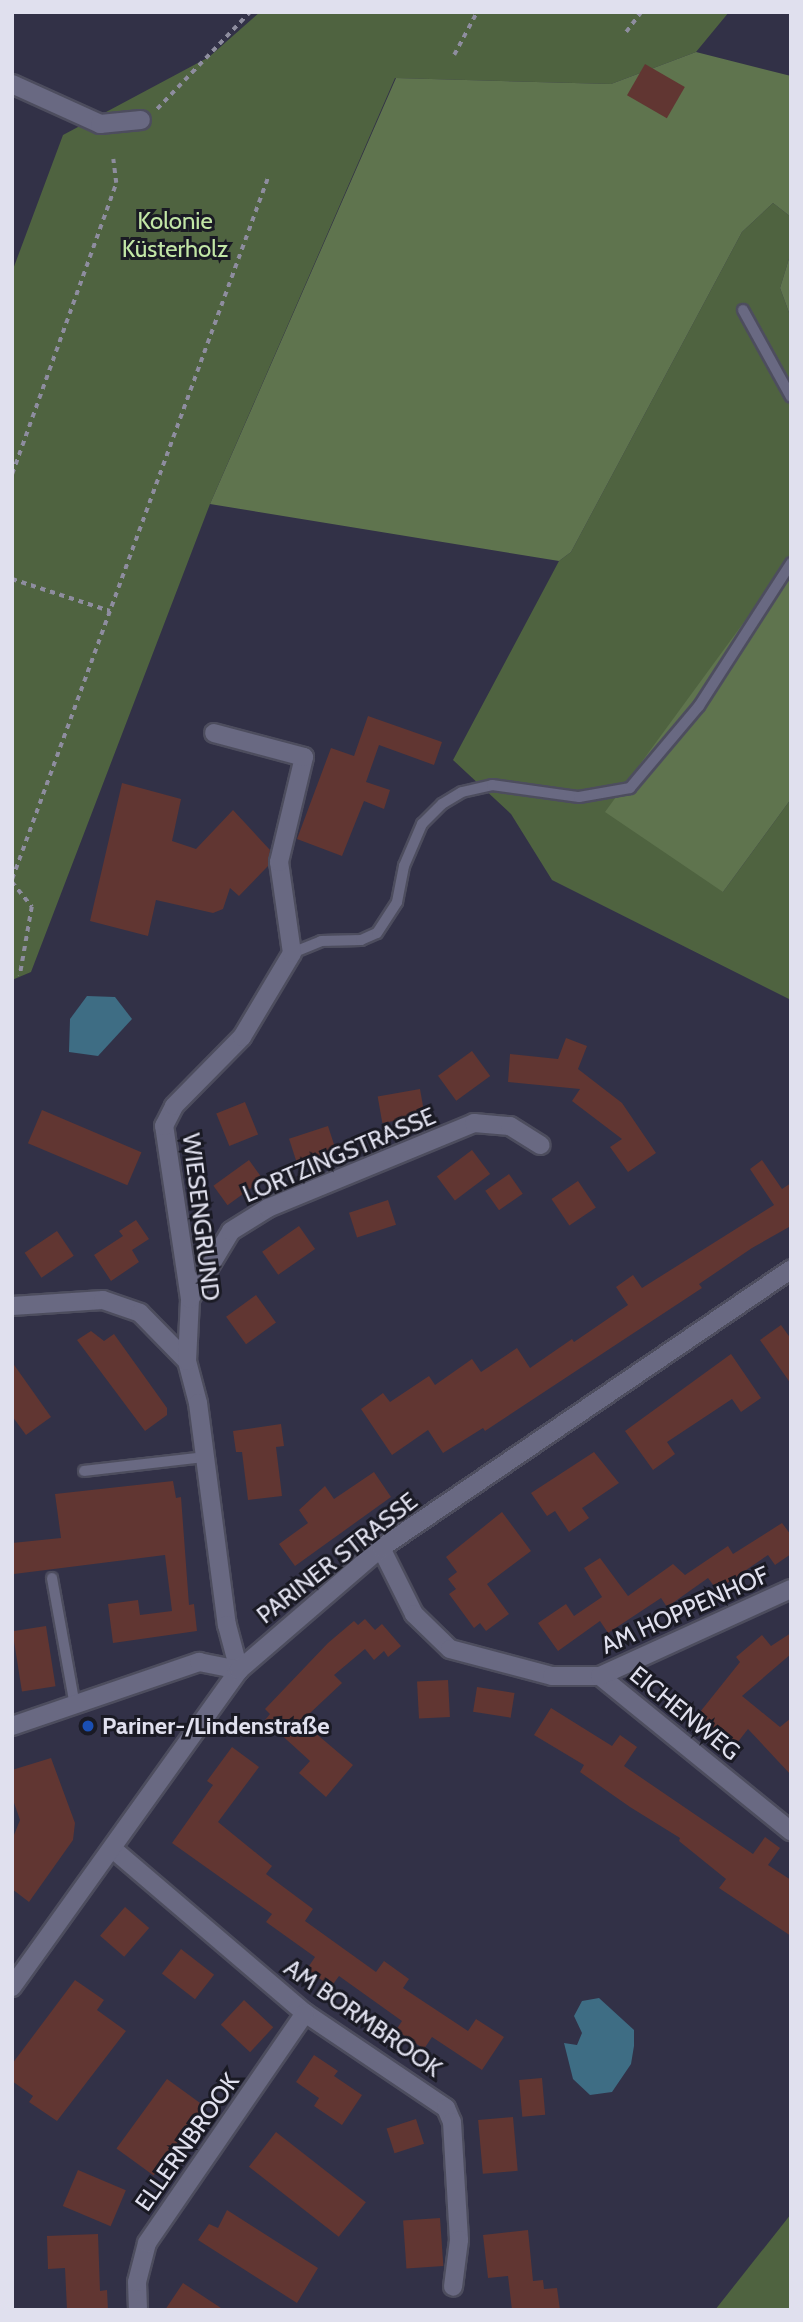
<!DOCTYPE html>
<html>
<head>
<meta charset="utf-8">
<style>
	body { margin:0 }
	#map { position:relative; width:803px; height:2322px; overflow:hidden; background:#323147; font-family:Cabin,sans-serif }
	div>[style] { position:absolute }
	.green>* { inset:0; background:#4f6340 }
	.forest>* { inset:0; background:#5f744e }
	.water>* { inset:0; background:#3e6d84 }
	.building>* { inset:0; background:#613632; transform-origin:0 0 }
	.path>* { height:3.5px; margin-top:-1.75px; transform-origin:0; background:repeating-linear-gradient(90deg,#8e8d9f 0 5px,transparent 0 10px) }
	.roads { filter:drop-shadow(2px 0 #4d4d5e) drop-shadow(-2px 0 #4d4d5e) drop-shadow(0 2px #4d4d5e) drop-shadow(0 -2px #4d4d5e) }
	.service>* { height:10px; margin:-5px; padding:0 5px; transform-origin:5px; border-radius:5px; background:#696982 }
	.minor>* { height:18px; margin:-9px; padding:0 9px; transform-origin:9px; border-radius:9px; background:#696982 }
	.tertiary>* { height:18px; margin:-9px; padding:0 9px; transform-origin:9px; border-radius:9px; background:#696982 }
	.dots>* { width:19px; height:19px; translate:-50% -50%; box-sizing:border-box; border:4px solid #1a1a24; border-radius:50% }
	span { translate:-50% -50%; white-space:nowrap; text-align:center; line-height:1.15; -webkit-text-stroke:6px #1a1a24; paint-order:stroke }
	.park-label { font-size:24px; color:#c2e6a6 }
	.street-label { font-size:24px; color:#e0e0ee }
	.poi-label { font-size:24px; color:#e0e0ee; font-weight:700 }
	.left { translate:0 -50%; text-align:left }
	.frame { position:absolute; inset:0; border:14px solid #e0e0ee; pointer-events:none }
</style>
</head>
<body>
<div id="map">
	<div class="green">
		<i style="clip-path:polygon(260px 12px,729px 12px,696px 52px,611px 84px,395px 78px,210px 504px,31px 972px,12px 980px,12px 272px,63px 135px,209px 57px)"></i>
		<i style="clip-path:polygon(773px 203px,791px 217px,791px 252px,780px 288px,791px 318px,791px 558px,723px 892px,791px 799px,791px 1000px,552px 880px,511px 814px,453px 760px,559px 561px,571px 552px,742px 232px)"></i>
		<i style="clip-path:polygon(791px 2214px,791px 2310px,715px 2310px)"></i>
	</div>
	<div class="forest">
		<i style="clip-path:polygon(696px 52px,791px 76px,791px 217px,773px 203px,742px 232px,571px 552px,559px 561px,210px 504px,396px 78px,611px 84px)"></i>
		<i style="clip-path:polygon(791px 252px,791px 318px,780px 288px)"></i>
		<i style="clip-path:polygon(791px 558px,791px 799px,723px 892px,605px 812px)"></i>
	</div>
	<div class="water">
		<i style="clip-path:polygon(87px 996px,115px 997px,132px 1019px,98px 1056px,69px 1052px,70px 1019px)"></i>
		<i style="clip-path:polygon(599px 1998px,634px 2030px,634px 2046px,631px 2064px,612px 2092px,590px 2095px,573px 2079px,564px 2043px,577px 2045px,582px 2033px,574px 2016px,582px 2001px)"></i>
	</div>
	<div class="building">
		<i style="left:645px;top:64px;width:46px;height:36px;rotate:30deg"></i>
		<i style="clip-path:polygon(368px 716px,442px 742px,434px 765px,379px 745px,366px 782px,390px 790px,384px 809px,364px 801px,342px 856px,297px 839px,331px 748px,354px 756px)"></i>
		<i style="clip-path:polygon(122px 783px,181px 799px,172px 841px,196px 849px,233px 810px,270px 850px,268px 866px,239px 896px,230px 888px,223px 909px,213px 913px,156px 900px,148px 936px,90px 921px)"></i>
		<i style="clip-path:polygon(566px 1038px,587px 1046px,578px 1069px,622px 1103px,656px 1153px,628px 1172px,610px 1147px,622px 1139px,572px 1101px,580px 1089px,508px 1082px,510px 1054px,558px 1059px)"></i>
		<i style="left:472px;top:1051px;width:31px;height:42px;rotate:54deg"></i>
		<i style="left:420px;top:1089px;width:27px;height:43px;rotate:80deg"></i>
		<i style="left:245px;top:1102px;width:35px;height:31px;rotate:68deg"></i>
		<i style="left:42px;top:1110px;width:108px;height:36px;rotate:23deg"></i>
		<i style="left:328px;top:1126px;width:29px;height:41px;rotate:72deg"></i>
		<i style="left:472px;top:1150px;width:30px;height:44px;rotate:53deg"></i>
		<i style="left:249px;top:1160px;width:24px;height:44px;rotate:54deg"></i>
		<i style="clip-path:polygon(762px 1160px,782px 1189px,791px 1183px,791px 1231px,789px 1227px,752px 1248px,699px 1284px,702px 1288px,485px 1431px,483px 1428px,443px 1453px,428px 1430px,392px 1455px,361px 1409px,383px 1393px,390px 1402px,429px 1376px,435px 1385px,472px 1359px,481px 1372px,517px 1348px,530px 1368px,572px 1339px,574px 1342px,628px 1305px,616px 1287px,633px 1275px,642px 1288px,774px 1205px,750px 1169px)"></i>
		<i style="left:509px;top:1174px;width:24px;height:29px;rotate:55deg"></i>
		<i style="left:578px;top:1181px;width:32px;height:32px;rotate:56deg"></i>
		<i style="left:388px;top:1200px;width:26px;height:41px;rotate:72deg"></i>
		<i style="clip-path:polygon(136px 1220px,149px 1239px,132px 1250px,139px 1262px,111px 1281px,94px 1255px,123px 1236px,119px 1231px)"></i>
		<i style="left:299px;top:1226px;width:28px;height:45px;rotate:55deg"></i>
		<i style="left:57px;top:1231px;width:30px;height:39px;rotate:56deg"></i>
		<i style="left:256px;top:1295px;width:34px;height:37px;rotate:54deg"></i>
		<i style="clip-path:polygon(781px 1325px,791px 1339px,791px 1384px,760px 1340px)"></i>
		<i style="clip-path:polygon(91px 1331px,104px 1341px,114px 1334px,167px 1408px,167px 1415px,145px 1431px,77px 1340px)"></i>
		<i style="clip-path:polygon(731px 1354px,761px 1398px,741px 1412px,732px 1399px,667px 1442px,675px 1454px,653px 1470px,625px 1431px)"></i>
		<i style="clip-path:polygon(12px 1362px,51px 1417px,26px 1435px,12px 1416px)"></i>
		<i style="clip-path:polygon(281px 1424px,284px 1446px,276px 1447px,282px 1496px,248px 1500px,242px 1452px,236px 1452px,233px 1431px)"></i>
		<i style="clip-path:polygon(594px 1452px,619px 1483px,582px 1508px,589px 1518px,569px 1532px,555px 1511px,547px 1516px,531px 1493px)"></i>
		<i style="clip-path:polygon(374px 1472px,391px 1497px,295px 1566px,279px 1544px,308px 1523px,299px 1510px,325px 1486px,334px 1499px)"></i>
		<i style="clip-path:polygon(173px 1481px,176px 1498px,181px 1497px,189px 1605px,194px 1604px,197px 1631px,113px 1643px,108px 1604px,138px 1600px,140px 1615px,172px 1611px,165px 1555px,14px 1574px,12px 1543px,61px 1538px,55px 1494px)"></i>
		<i style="clip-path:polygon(502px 1512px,531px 1551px,487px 1584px,509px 1614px,486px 1631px,480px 1623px,474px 1628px,449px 1594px,456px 1589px,448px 1579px,457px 1572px,446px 1557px)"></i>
		<i style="clip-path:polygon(782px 1523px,791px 1535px,791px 1554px,775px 1565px,768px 1555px,717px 1590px,708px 1578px,667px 1607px,661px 1598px,608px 1633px,600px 1621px,558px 1651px,538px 1623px,566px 1604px,574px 1616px,602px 1597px,584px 1568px,600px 1558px,628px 1596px,673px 1564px,685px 1575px,728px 1546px,733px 1554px)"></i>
		<i style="clip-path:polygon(365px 1619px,375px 1630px,382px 1624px,401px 1646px,388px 1657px,384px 1651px,374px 1660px,365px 1649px,334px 1675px,342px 1683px,309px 1714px,320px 1724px,313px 1731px,353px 1765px,326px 1797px,299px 1773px,310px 1761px,265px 1720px,270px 1714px,265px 1709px,328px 1643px,354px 1621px,358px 1625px)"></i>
		<i style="left:46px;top:1626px;width:61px;height:34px;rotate:81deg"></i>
		<i style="clip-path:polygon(791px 1633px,791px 1654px,742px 1696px,780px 1727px,791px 1718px,791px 1775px,748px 1729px,734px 1747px,696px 1717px,740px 1662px,736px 1657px,762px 1635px,771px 1646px)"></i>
		<i style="left:448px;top:1680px;width:37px;height:31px;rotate:87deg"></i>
		<i style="left:477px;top:1687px;width:38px;height:25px;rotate:9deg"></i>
		<i style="clip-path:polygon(551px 1708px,612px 1746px,620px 1735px,637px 1747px,624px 1766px,753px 1854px,765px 1837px,780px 1848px,768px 1865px,791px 1880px,791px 1936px,719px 1888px,726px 1879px,679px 1841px,680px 1838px,630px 1807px,580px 1772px,584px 1765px,534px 1735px)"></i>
		<i style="clip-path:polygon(232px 1747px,259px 1767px,218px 1822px,272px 1866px,266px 1874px,313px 1909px,305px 1921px,376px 1972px,384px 1961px,409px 1979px,403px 1988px,468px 2031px,476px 2019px,504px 2037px,482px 2070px,432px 2037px,424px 2049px,396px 2030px,402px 2021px,339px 1976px,331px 1987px,307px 1969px,315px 1957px,266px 1922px,272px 1914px,172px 1843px,213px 1785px,207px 1781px)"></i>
		<i style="clip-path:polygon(51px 1758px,75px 1823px,73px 1840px,29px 1902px,12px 1889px,12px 1840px,20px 1820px,12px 1797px,12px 1770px)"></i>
		<i style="left:125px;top:1907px;width:32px;height:38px;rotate:41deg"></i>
		<i style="left:181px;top:1949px;width:42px;height:31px;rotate:38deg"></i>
		<i style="clip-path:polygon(75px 1980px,104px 2000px,97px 2010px,126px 2031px,57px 2121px,29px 2102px,33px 2096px,12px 2081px,12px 2064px)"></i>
		<i style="left:244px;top:2000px;width:40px;height:34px;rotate:43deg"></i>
		<i style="clip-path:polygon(314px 2055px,338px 2071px,334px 2076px,362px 2095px,342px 2125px,314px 2106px,319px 2098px,296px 2082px)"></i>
		<i style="left:542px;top:2078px;width:37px;height:23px;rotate:85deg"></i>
		<i style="left:167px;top:2079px;width:46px;height:86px;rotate:36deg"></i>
		<i style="left:513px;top:2117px;width:54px;height:35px;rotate:85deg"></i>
		<i style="left:416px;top:2119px;width:26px;height:31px;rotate:72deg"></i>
		<i style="left:276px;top:2132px;width:114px;height:44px;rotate:38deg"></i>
		<i style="left:78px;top:2170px;width:52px;height:39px;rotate:23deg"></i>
		<i style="clip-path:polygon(227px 2210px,318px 2268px,297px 2303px,198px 2240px,209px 2224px,218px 2228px)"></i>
		<i style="left:440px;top:2218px;width:48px;height:37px;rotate:86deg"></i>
		<i style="clip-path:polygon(528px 2230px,533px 2281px,543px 2280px,544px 2289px,557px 2288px,560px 2310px,512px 2310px,508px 2276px,488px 2278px,483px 2235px)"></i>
		<i style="clip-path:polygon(98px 2234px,100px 2291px,107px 2290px,108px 2310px,67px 2310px,65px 2268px,48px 2269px,47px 2236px)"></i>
		<i style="clip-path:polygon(183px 2283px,224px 2310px,165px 2310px)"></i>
	</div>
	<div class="path">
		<i style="left:626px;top:32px;width:25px;rotate:-53deg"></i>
		<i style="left:454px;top:55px;width:49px;rotate:-61.9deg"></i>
		<i style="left:157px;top:109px;width:134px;rotate:-46.2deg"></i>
		<i style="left:12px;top:474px;width:309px;rotate:-70.3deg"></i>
		<i style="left:116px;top:183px;width:24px;rotate:-97deg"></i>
		<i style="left:12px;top:579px;width:103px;rotate:18.1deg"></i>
		<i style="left:12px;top:879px;width:747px;rotate:-69.96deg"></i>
		<i style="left:12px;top:882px;width:32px;rotate:51deg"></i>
		<i style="left:32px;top:907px;width:70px;rotate:99.9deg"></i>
	</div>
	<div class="roads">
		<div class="service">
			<i style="left:743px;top:310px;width:99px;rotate:61.1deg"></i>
			<i style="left:292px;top:953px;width:31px;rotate:-22deg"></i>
			<i style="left:321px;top:941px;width:40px;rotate:-1.4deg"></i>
			<i style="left:361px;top:940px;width:17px;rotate:-24deg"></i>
			<i style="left:377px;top:933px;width:37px;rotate:-57deg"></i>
			<i style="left:397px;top:902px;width:37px;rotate:-79deg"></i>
			<i style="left:404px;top:866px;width:46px;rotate:-66.8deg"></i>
			<i style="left:422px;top:824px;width:28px;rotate:-45deg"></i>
			<i style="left:442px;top:804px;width:23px;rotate:-31deg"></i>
			<i style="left:462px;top:792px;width:31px;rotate:-13deg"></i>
			<i style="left:492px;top:785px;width:88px;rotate:7.9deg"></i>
			<i style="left:579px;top:797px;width:52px;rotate:-10deg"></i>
			<i style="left:630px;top:788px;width:107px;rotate:-49.9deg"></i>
			<i style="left:699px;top:706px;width:170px;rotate:-57.2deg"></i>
			<i style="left:84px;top:1471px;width:122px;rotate:-6.6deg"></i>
			<i style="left:52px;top:1578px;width:130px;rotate:79.8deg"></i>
		</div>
		<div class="minor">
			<i style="left:12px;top:84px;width:97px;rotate:24.4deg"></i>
			<i style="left:100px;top:124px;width:41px;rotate:-5.6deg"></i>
			<i style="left:190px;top:1299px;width:79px;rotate:-58.9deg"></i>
			<i style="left:231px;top:1231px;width:44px;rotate:-31.9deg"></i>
			<i style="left:268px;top:1208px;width:223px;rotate:-22.4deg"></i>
			<i style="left:474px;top:1123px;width:36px;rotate:5deg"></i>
			<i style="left:510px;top:1126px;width:36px;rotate:32deg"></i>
			<i style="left:12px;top:1306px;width:91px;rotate:-3.8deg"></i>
			<i style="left:103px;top:1300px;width:39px;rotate:19deg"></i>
			<i style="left:140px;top:1313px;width:67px;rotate:45.6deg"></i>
			<i style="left:187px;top:1361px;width:43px;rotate:75.3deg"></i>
			<i style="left:198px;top:1403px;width:224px;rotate:82.6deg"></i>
			<i style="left:227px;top:1625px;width:47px;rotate:75.1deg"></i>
			<i style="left:187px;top:1361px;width:62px;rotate:-87.2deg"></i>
			<i style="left:190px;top:1299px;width:175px;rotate:-98.5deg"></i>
			<i style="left:164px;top:1126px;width:22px;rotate:-63deg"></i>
			<i style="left:174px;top:1106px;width:97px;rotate:-45.4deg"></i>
			<i style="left:242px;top:1037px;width:98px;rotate:-59.2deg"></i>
			<i style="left:292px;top:953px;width:92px;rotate:-98.1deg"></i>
			<i style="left:279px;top:862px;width:108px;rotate:-76.6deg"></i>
			<i style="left:304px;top:757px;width:93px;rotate:-165.1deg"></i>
			<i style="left:381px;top:1548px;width:74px;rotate:63.4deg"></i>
			<i style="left:414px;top:1614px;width:50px;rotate:44.2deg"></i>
			<i style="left:450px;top:1649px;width:106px;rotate:14.8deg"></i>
			<i style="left:552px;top:1676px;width:48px"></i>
			<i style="left:600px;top:1676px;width:246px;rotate:39.1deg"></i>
			<i style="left:600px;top:1676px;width:210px;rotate:-24.5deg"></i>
			<i style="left:114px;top:1850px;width:251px;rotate:40.5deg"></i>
			<i style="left:305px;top:2013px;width:170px;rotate:34deg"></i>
			<i style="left:446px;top:2108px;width:15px;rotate:67deg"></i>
			<i style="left:452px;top:2122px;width:118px;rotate:86.6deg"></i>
			<i style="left:459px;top:2240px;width:47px;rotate:97.3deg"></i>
			<i style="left:138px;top:2310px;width:28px;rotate:-92deg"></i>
			<i style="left:137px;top:2282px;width:40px;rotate:-75.6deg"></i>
			<i style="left:147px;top:2243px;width:279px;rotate:-55.5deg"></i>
		</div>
		<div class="tertiary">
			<i style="left:12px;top:1726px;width:198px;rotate:-18.9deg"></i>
			<i style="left:199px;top:1662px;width:41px;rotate:11.3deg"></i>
			<i style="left:12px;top:1987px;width:390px;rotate:-54.4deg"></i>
			<i style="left:239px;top:1670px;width:187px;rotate:-40.7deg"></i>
			<i style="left:381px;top:1548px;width:496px;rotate:-34.2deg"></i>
		</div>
	</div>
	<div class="dots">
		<i style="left:88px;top:1726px;background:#1a4fb4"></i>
	</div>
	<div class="park-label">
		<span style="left:175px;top:235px">Kolonie<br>Küsterholz</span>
	</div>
	<div class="street-label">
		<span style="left:339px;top:1155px;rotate:-23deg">LORTZINGSTRASSE</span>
		<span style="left:201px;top:1217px;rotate:83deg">WIESENGRUND</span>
		<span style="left:337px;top:1558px;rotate:-38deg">PARINER STRASSE</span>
		<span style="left:685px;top:1610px;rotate:-24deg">AM HOPPENHOF</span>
		<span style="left:685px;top:1713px;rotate:39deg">EICHENWEG</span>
		<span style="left:363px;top:2018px;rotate:35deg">AM BORMBROOK</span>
		<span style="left:187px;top:2142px;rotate:-55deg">ELLERNBROOK</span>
	</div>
	<div class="poi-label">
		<span class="left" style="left:102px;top:1726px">Pariner-/Lindenstraße</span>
	</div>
	<div class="frame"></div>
</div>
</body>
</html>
